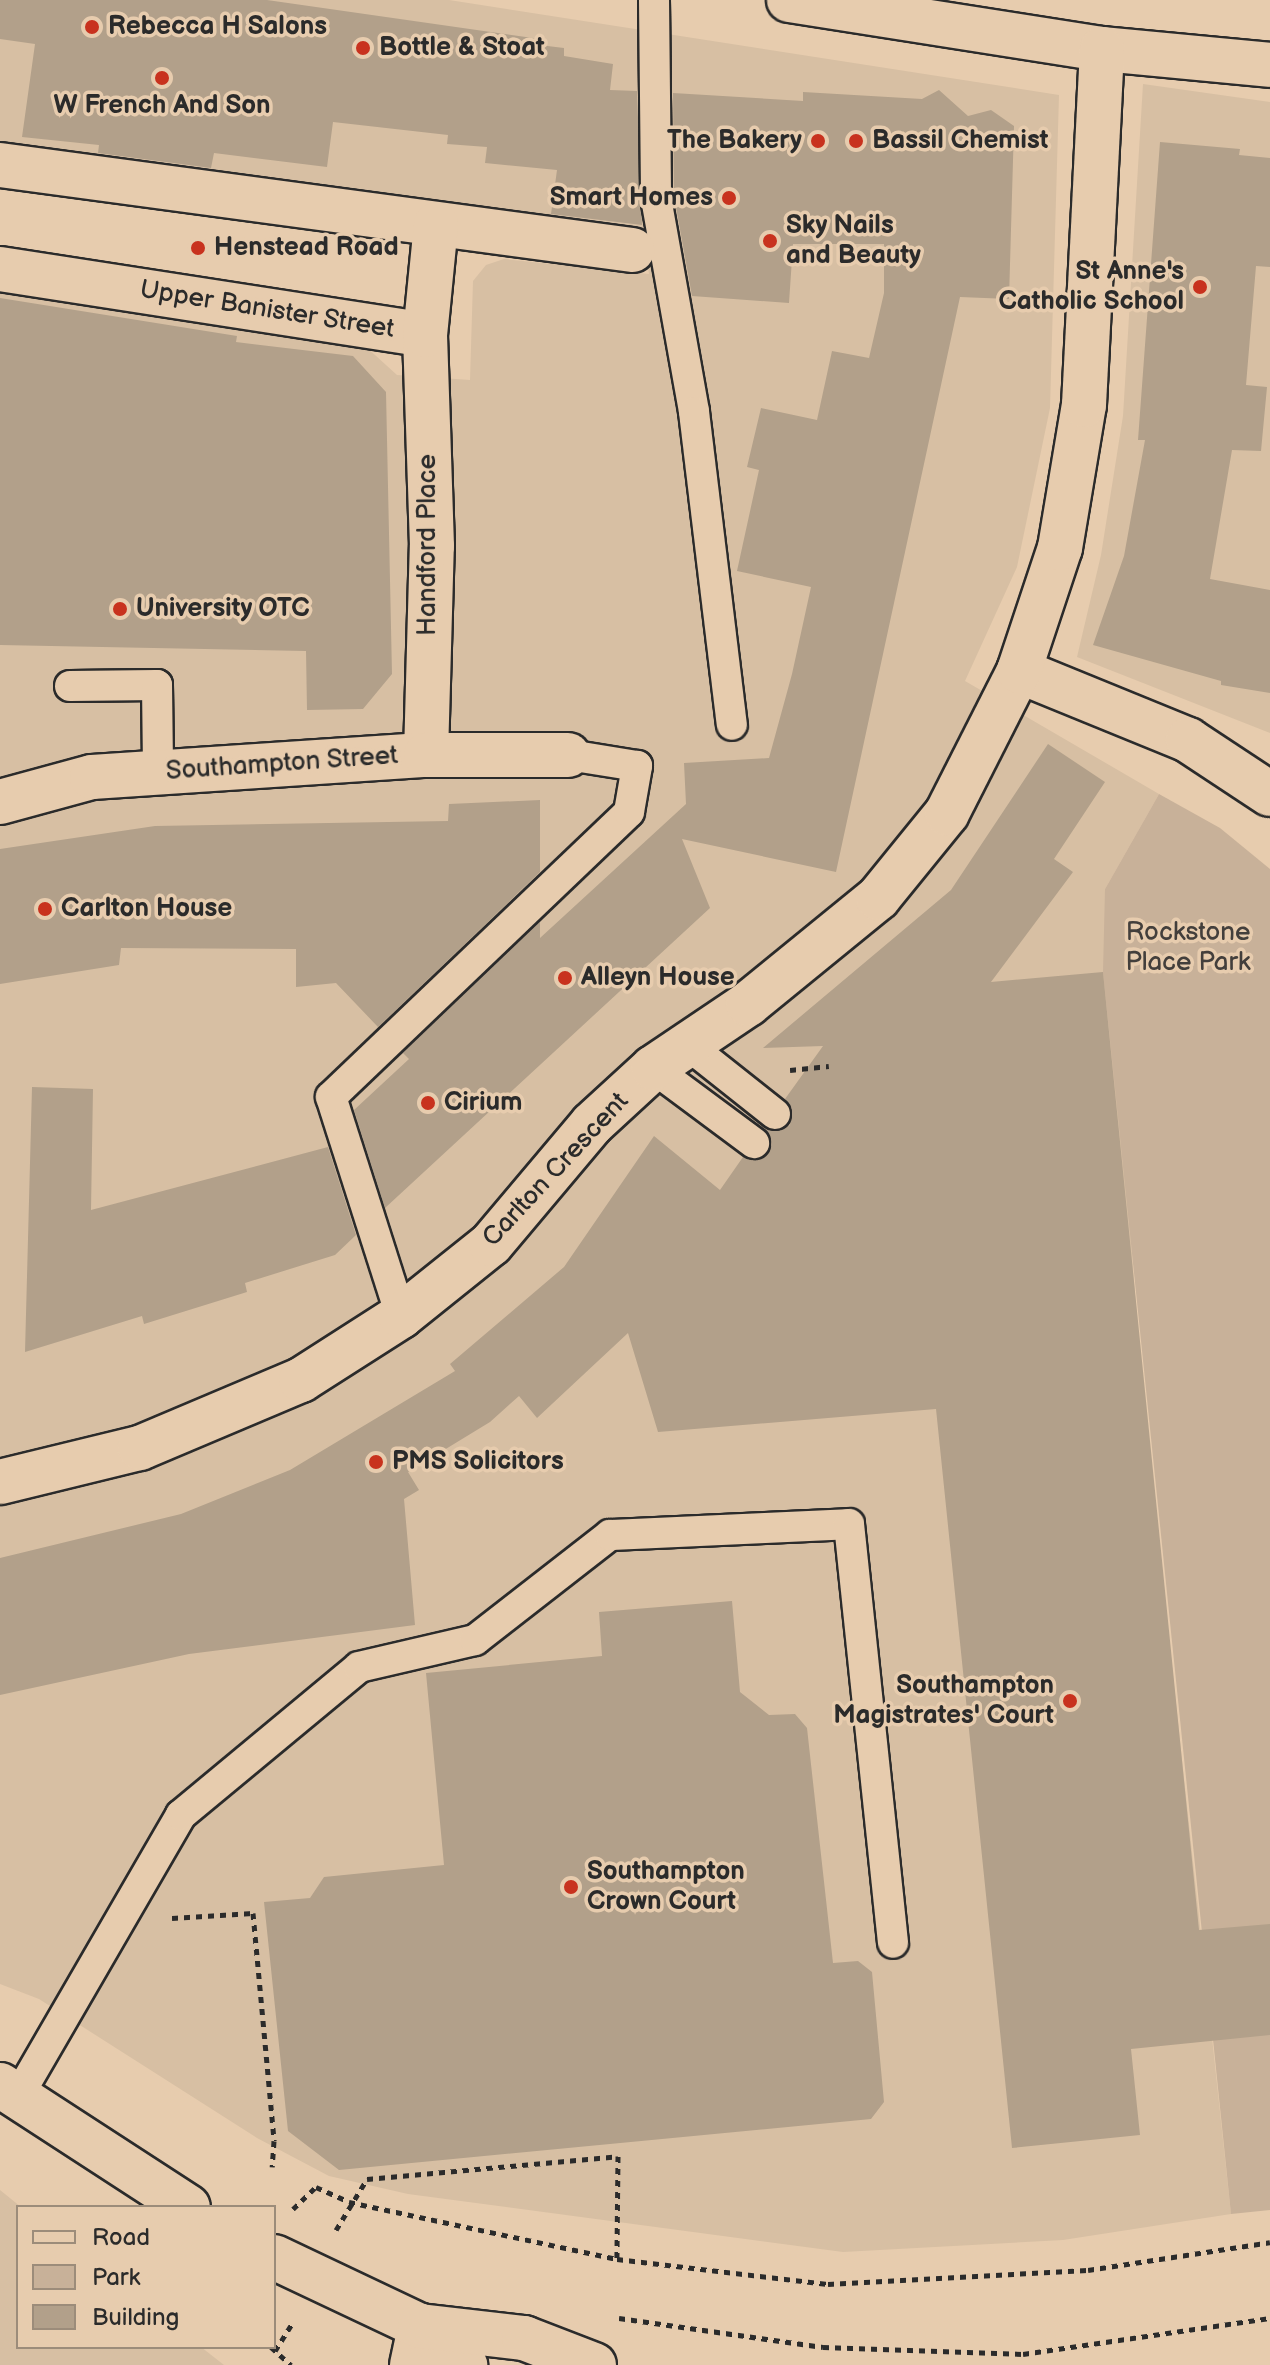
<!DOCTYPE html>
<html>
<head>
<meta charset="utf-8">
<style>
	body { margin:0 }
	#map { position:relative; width:1270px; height:2365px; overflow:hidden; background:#e7ccae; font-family:"Balsamiq Sans",sans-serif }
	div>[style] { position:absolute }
	.built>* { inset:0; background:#d7bfa3 }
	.green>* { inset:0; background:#c8b199 }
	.building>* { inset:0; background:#b2a08a }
	.path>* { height:5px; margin-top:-2.5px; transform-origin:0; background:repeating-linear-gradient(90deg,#2b2b2b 0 6px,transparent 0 12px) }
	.roads { filter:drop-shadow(2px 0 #2b2b2b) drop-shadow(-2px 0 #2b2b2b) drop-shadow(0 2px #2b2b2b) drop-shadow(0 -2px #2b2b2b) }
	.service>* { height:30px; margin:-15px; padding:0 15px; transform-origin:15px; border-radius:15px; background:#e7ccae }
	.minor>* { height:44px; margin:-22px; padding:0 22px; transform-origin:22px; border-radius:22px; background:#e7ccae }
	.tertiary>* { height:44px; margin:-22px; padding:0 22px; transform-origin:22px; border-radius:22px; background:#e7ccae }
	.dots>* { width:22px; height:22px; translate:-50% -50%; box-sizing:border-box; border:4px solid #e7ccae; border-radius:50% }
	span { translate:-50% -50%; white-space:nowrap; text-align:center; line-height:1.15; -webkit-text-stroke:7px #e7ccae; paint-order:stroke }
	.poi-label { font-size:26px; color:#2b2b2b; font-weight:700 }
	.left { translate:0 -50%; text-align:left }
	.right { translate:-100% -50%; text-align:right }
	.street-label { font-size:26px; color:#2b2b2b }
	.park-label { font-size:26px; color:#433f3c }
	.legend { position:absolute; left:16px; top:2205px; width:260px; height:144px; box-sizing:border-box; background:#e7ccae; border:2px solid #9c8c7a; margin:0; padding:10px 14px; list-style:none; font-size:24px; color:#2b2b2b }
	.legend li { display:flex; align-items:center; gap:16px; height:40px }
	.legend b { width:40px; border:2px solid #9c8c7a }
</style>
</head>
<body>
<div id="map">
	<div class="built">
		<i style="clip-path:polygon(0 0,449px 0,1059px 95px,1050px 408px,1017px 567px,965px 681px,1159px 794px,1105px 889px,1142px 1388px,1231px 2214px,1063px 2240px,843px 2252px,408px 2194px,329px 2176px,257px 2138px,39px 1999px,0 1984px,0 289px,364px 345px,397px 375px,470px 380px,473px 281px,486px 265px,504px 259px,649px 274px,643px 236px,0 144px)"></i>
		<i style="clip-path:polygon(1143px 84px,1270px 102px,1270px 733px,1077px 657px,1101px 555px,1123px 416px)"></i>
		<i style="clip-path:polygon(0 2190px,21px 2207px,18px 2347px,201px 2347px,224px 2365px,0 2365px)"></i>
	</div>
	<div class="green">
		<i style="clip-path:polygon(1159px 794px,1220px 828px,1270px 869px,1270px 2210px,1231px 2214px,1103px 972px,1105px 889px)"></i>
	</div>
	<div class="building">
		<i style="clip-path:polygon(0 0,267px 0,540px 39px,539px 45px,564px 48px,564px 56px,613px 64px,610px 90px,637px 91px,642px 225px,551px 214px,557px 170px,485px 163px,487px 147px,447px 144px,448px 135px,333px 122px,327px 167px,214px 153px,211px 168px,98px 153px,99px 145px,22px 137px,35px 44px,0 39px)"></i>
		<i style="clip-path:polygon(939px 90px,968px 116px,991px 110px,1014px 126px,1009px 299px,960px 297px,836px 872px,682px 839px,710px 908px,385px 1208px,354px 1110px,409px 1059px,403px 1053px,540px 922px,540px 938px,686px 804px,684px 763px,769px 758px,792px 674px,811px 587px,737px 571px,759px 470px,747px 467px,761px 408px,817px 420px,832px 351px,869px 358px,884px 293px,884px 244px,793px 244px,789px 303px,692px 296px,674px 196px,673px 93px,803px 101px,803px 92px,922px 99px)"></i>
		<i style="clip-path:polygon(1160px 142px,1240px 149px,1239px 155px,1270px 158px,1270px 267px,1256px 266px,1246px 385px,1267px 387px,1261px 451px,1232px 450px,1210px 579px,1270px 590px,1270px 693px,1221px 685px,1221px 681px,1093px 645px,1124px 556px,1145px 440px,1138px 440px)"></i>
		<i style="clip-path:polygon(0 298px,237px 336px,236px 342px,353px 356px,386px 392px,392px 674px,363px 709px,307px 710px,306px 651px,0 645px)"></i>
		<i style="clip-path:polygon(1048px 744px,1105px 782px,1054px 859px,1073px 872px,991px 982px,1103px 972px,1199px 1930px,1270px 1924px,1270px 2035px,1131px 2049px,1140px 2135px,1012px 2148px,936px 1409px,658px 1432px,628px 1333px,537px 1418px,519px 1396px,490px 1422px,408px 1472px,419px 1490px,404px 1499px,415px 1625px,189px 1654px,0 1695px,0 1558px,181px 1514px,290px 1470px,455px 1371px,450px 1364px,564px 1267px,654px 1136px,720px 1190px,743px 1157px,753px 1161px,768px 1154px,772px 1144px,765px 1129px,781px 1131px,790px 1125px,792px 1108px,785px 1099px,823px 1046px,763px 1048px,951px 890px)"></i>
		<i style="clip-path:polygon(540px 800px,540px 872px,378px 1027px,336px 983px,296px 987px,296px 949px,121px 948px,119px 965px,0 984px,0 849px,155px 826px,448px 821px,449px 804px)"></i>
		<i style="clip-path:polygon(32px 1087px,93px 1089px,91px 1210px,328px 1147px,356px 1235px,335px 1255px,245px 1283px,247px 1292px,144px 1324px,142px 1316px,25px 1352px)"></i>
		<i style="clip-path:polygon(732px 1601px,740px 1692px,769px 1715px,795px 1714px,807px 1728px,833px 1963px,858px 1961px,872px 1972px,884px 2102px,871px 2119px,339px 2170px,288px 2131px,264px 1902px,310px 1898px,324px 1877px,444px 1865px,426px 1673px,602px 1656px,599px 1612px)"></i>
	</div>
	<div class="path">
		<i style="left:790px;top:1070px;width:39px;rotate:-6deg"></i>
		<i style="left:172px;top:1918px;width:81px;rotate:-3.5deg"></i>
		<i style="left:253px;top:1913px;width:229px;rotate:84.7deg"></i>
		<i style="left:274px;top:2141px;width:26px;rotate:94deg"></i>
		<i style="left:293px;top:2209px;width:32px;rotate:-44deg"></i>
		<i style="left:316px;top:2187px;width:36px;rotate:24deg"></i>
		<i style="left:349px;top:2202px;width:274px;rotate:12deg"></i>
		<i style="left:617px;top:2259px;width:212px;rotate:6.8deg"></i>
		<i style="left:828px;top:2284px;width:260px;rotate:-3.1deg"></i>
		<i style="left:1088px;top:2270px;width:184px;rotate:-8.7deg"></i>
		<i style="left:336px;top:2230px;width:60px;rotate:-58.7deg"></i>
		<i style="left:367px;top:2179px;width:252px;rotate:-5.2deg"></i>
		<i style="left:618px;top:2156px;width:103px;rotate:90.6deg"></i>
		<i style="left:619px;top:2318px;width:206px;rotate:8.1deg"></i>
		<i style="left:823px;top:2347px;width:200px;rotate:2deg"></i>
		<i style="left:1023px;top:2354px;width:250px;rotate:-8.3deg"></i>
		<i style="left:271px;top:2347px;width:27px;rotate:42deg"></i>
		<i style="left:275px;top:2351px;width:34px;rotate:-58deg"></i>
	</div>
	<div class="roads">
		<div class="service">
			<i style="left:654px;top:0;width:198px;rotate:89.4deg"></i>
			<i style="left:656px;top:198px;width:217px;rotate:79.9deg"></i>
			<i style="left:694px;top:412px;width:315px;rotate:83.1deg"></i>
			<i style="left:70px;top:686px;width:87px;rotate:-0.7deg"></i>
			<i style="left:157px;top:685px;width:87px;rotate:89.3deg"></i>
			<i style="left:688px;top:1045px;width:111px;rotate:38.4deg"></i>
			<i style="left:653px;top:1068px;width:126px;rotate:36.6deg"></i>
			<i style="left:401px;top:1316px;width:230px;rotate:-107.7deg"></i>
			<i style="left:331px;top:1097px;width:412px;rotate:-43.7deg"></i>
			<i style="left:629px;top:812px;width:47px;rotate:-80.1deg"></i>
			<i style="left:637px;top:766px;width:70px;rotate:-170.9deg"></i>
			<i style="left:17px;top:2098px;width:327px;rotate:-59.9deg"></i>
			<i style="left:181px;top:1815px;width:231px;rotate:-39.7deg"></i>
			<i style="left:359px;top:1667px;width:119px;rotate:-13.1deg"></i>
			<i style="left:475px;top:1640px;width:171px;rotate:-37.9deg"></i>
			<i style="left:610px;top:1535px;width:239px;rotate:-2.6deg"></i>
			<i style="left:849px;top:1524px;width:421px;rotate:84deg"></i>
		</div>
		<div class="minor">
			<i style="left:789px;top:0;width:317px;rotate:8.9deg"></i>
			<i style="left:1102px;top:49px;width:169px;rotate:5.4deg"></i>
			<i style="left:0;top:165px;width:638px;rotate:7.66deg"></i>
			<i style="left:0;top:269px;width:430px;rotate:8.8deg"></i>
			<i style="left:1019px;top:671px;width:183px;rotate:22.2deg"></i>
			<i style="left:1188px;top:740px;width:98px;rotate:33.4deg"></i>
			<i style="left:426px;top:755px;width:209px;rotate:-88.4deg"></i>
			<i style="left:432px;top:546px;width:211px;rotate:-91.9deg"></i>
			<i style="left:425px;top:335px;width:111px;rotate:-84.3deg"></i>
			<i style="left:0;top:802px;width:95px;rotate:-15.2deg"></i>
			<i style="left:92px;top:777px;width:335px;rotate:-3.8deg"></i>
			<i style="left:426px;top:755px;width:142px"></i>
			<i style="left:0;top:1482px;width:144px;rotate:-13.7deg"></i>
			<i style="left:140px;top:1448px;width:175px;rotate:-22.9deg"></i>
			<i style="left:301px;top:1380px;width:119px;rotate:-32.6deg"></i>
			<i style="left:401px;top:1316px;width:115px;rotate:-38.7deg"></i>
			<i style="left:491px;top:1244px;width:157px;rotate:-49.9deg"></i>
			<i style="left:592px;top:1124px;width:83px;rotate:-42.6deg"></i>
			<i style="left:653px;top:1068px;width:115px;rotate:-34deg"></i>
			<i style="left:748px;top:1004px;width:168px;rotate:-39.2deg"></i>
			<i style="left:878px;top:898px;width:109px;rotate:-50.9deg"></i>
			<i style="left:947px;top:813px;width:159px;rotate:-63.1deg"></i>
			<i style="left:1019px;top:671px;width:130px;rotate:-71.6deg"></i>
			<i style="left:1060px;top:548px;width:145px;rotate:-80.5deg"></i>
			<i style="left:1084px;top:405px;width:356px;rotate:-87.1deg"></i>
			<i style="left:412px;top:2365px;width:40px;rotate:-78deg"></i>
		</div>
		<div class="tertiary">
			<i style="left:0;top:2085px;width:224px;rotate:33deg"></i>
			<i style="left:274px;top:2257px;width:161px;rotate:25.3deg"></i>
			<i style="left:420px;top:2326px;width:60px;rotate:40.9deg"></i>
			<i style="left:420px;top:2326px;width:105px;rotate:6.6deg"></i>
			<i style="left:524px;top:2338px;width:75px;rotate:21.1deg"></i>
		</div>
	</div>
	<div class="dots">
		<i style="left:92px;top:27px;background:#c8321e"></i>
		<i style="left:363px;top:48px;background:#c8321e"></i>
		<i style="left:162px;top:78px;background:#c8321e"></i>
		<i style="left:818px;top:141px;background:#c8321e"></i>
		<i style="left:856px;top:141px;background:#c8321e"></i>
		<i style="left:729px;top:198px;background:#c8321e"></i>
		<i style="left:770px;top:241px;background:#c8321e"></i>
		<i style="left:198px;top:248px;background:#c8321e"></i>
		<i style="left:1200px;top:287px;background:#c8321e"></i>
		<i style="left:120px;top:609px;background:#c8321e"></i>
		<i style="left:45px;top:909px;background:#c8321e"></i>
		<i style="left:565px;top:978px;background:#c8321e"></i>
		<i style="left:428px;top:1103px;background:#c8321e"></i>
		<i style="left:376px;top:1462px;background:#c8321e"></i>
		<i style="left:1070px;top:1701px;background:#c8321e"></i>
		<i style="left:571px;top:1887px;background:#c8321e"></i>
	</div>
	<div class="poi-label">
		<span class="left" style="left:108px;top:27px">Rebecca H Salons</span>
		<span class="left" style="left:379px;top:48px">Bottle &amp; Stoat</span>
		<span style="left:162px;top:106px">W French And Son</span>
		<span class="right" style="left:802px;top:141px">The Bakery</span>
		<span class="left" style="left:872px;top:141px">Bassil Chemist</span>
		<span class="right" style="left:713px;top:198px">Smart Homes</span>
		<span class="left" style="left:786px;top:241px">Sky Nails<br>and Beauty</span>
		<span class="left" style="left:214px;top:248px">Henstead Road</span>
		<span class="right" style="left:1184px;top:287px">St Anne's<br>Catholic School</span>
		<span class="left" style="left:136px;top:609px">University OTC</span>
		<span class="left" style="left:61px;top:909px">Carlton House</span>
		<span class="left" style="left:581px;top:978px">Alleyn House</span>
		<span class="left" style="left:444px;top:1103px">Cirium</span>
		<span class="left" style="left:392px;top:1462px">PMS Solicitors</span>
		<span class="right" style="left:1054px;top:1701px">Southampton<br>Magistrates' Court</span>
		<span class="left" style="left:587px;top:1887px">Southampton<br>Crown Court</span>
	</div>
	<div class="street-label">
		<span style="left:267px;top:310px;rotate:9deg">Upper Banister Street</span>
		<span style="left:428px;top:545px;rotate:-90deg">Handford Place</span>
		<span style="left:282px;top:764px;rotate:-4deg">Southampton Street</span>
		<span style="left:556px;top:1170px;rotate:-47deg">Carlton Crescent</span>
	</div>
	<div class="park-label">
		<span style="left:1188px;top:948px">Rockstone<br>Place Park</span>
	</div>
	<ul class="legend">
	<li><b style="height:10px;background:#e7ccae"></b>Road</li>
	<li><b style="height:22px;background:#c8b199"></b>Park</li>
	<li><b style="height:22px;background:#b2a08a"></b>Building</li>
	</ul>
</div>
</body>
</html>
